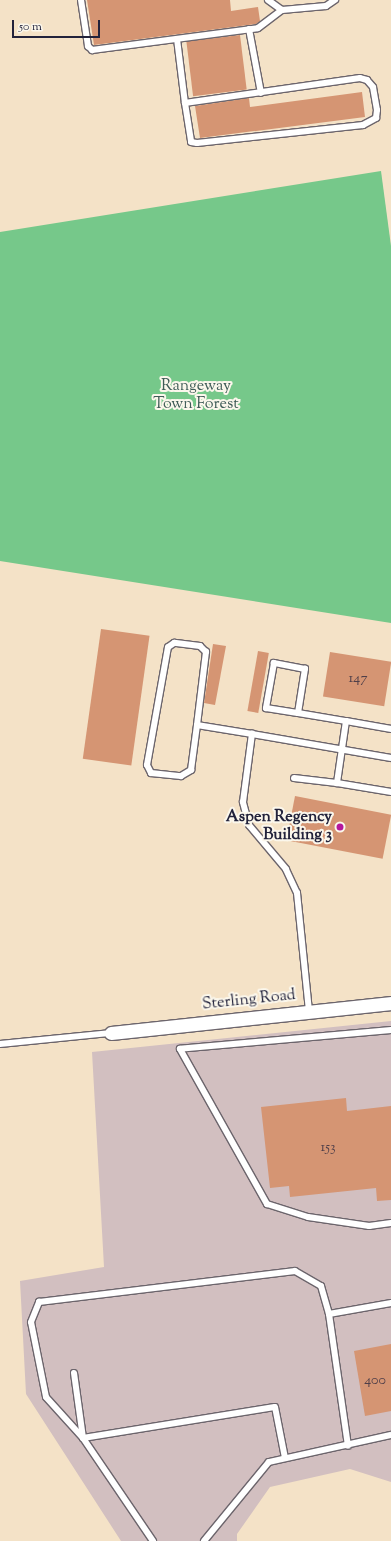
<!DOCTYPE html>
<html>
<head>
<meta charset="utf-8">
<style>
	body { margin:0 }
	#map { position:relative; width:391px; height:1541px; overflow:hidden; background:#f4e2c7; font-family:"Sorts Mill Goudy",serif }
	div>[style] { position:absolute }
	.industrial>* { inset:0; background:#d2bfc0 }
	.green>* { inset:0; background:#76c88a }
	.building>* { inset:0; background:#d59573; transform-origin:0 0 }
	.roads { filter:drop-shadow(1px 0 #6c656c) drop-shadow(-1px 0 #6c656c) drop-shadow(0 1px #6c656c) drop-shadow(0 -1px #6c656c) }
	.service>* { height:6px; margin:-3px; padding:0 3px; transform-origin:3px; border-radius:3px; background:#fff }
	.minor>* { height:13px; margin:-6.5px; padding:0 6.5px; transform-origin:6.5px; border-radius:6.5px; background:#fff }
	.dots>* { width:11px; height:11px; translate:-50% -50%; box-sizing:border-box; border:2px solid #fbf7ec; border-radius:50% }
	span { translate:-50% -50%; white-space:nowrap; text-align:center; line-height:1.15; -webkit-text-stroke:4px #fbf7ec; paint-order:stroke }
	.number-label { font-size:14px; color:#4f3f49 }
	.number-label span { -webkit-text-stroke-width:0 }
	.park-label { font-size:16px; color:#3f5c57 }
	.poi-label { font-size:16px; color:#22223b; font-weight:700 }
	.right { translate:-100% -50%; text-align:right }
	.street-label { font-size:16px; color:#22223b }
	.scale { position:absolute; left:12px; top:20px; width:88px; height:18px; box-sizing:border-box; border:2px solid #22223b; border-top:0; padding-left:5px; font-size:12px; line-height:14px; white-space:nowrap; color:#22223b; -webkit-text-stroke:3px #fbf7ec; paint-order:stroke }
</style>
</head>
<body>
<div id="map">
	<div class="industrial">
		<i style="clip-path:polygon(391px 1021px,391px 1482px,350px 1469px,270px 1487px,237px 1534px,237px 1541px,121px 1541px,26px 1394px,20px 1281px,104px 1267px,92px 1052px)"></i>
	</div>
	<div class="green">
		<i style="clip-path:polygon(381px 171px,391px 246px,391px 623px,0 561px,0 232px)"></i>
	</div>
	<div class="building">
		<i style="clip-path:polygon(87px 0,230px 0,231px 11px,258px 7px,260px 21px,256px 24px,94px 45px)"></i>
		<i style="left:240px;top:35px;width:55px;height:54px;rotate:83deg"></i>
		<i style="clip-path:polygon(362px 92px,365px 117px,200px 138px,195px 106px,249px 98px,250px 107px)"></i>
		<i style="left:101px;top:629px;width:49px;height:131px;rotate:8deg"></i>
		<i style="clip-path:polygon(213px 644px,226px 646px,215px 705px,204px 703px)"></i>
		<i style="left:258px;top:651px;width:11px;height:61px;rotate:10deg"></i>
		<i style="left:330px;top:652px;width:62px;height:45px;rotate:9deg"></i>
		<i style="left:295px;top:796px;width:98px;height:45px;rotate:11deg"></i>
		<i style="clip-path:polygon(346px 1098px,347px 1111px,391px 1106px,391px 1200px,377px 1201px,376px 1188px,290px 1197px,289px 1186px,270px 1188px,261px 1107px)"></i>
		<i style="clip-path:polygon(391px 1344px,391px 1411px,365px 1416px,354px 1351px)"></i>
	</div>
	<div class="roads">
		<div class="service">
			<i style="left:81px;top:0;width:47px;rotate:81.3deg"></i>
			<i style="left:88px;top:46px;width:6px;rotate:45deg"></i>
			<i style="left:92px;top:50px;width:167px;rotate:-7.5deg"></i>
			<i style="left:258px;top:28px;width:30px;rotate:-37deg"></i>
			<i style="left:282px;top:10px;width:44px;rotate:-5.2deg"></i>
			<i style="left:326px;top:6px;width:11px;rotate:-34deg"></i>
			<i style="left:268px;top:0;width:17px;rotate:36deg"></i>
			<i style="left:249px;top:29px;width:65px;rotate:79.4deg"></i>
			<i style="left:177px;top:39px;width:64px;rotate:82.9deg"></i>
			<i style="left:185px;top:103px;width:39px;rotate:81deg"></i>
			<i style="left:191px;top:142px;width:6px;rotate:9deg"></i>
			<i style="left:197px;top:143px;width:167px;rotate:-6.2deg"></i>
			<i style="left:363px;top:125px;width:15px;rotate:-28deg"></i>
			<i style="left:376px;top:118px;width:8px;rotate:-83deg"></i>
			<i style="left:377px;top:110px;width:23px;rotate:-100deg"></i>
			<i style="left:373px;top:87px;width:9px;rotate:-131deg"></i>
			<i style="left:367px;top:80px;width:7px;rotate:-164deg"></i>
			<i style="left:360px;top:78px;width:177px;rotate:171.9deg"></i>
			<i style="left:298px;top:713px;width:45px;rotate:-81deg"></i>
			<i style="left:305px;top:669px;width:32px;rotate:-169deg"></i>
			<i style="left:274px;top:663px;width:46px;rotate:100.1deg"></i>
			<i style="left:266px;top:708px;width:32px;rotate:9deg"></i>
			<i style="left:298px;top:713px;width:49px;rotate:9.5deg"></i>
			<i style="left:346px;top:721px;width:63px;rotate:98.3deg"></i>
			<i style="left:337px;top:783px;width:55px;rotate:9.5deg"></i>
			<i style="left:346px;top:721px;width:46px;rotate:10.1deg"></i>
			<i style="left:197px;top:725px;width:74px;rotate:-83deg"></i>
			<i style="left:206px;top:652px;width:8px;rotate:-135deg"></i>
			<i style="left:200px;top:646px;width:26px;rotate:-173deg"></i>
			<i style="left:174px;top:643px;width:7px;rotate:146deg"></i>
			<i style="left:168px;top:647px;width:120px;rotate:100.1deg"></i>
			<i style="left:147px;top:765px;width:9px;rotate:63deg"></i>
			<i style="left:151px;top:773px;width:30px;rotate:6deg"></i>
			<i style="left:181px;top:776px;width:12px;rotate:-31deg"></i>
			<i style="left:191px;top:770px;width:45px;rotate:-82.4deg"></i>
			<i style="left:197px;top:725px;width:56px;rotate:9.3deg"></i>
			<i style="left:294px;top:778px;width:43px;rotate:6.6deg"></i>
			<i style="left:309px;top:1011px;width:119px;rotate:-95.8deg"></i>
			<i style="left:297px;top:893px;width:26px;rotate:-115deg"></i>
			<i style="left:286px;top:869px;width:57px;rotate:-130.1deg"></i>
			<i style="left:249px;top:825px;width:24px;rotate:-105deg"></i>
			<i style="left:243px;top:802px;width:69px;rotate:-82.5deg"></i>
			<i style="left:252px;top:734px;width:141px;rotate:9.8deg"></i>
			<i style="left:391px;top:1030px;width:212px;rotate:174.9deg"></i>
			<i style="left:180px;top:1049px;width:178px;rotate:60.7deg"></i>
			<i style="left:267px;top:1204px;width:43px;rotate:17.6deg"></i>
			<i style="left:308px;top:1217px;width:62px;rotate:8.4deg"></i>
			<i style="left:369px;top:1226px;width:22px;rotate:-8deg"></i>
			<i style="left:0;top:1044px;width:112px;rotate:-5.7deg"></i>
			<i style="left:329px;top:1314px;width:133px;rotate:81.8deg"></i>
			<i style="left:74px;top:1373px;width:66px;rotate:82.1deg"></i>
			<i style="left:83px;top:1438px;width:194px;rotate:-9.2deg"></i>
			<i style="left:275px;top:1407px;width:52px;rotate:78.9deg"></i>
			<i style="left:153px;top:1541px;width:125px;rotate:-124.2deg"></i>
			<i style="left:83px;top:1438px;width:55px;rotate:-132.1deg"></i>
			<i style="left:46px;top:1397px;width:76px;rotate:-101.3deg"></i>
			<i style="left:31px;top:1322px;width:22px;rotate:-68deg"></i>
			<i style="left:39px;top:1302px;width:258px;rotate:-6.9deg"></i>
			<i style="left:295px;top:1271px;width:30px;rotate:30deg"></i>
			<i style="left:321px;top:1286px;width:29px;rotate:74deg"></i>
			<i style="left:329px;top:1314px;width:63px;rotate:-10.1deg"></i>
			<i style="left:204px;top:1541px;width:102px;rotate:-50.6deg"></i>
			<i style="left:269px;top:1462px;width:125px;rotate:-12.5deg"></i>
		</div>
		<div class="minor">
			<i style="left:111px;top:1033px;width:282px;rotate:-6.1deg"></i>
		</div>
	</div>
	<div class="dots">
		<i style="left:340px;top:827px;background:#b5179e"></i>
	</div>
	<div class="number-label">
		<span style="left:358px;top:679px">147</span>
		<span style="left:328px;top:1148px">153</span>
		<span style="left:375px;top:1381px">400</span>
	</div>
	<div class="park-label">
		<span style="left:196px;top:396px">Rangeway<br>Town Forest</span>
	</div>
	<div class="poi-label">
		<span class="right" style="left:332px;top:827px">Aspen Regency<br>Building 3</span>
	</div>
	<div class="street-label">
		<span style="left:249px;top:1001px;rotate:-6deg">Sterling Road</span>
	</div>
	<div class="scale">50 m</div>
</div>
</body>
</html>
